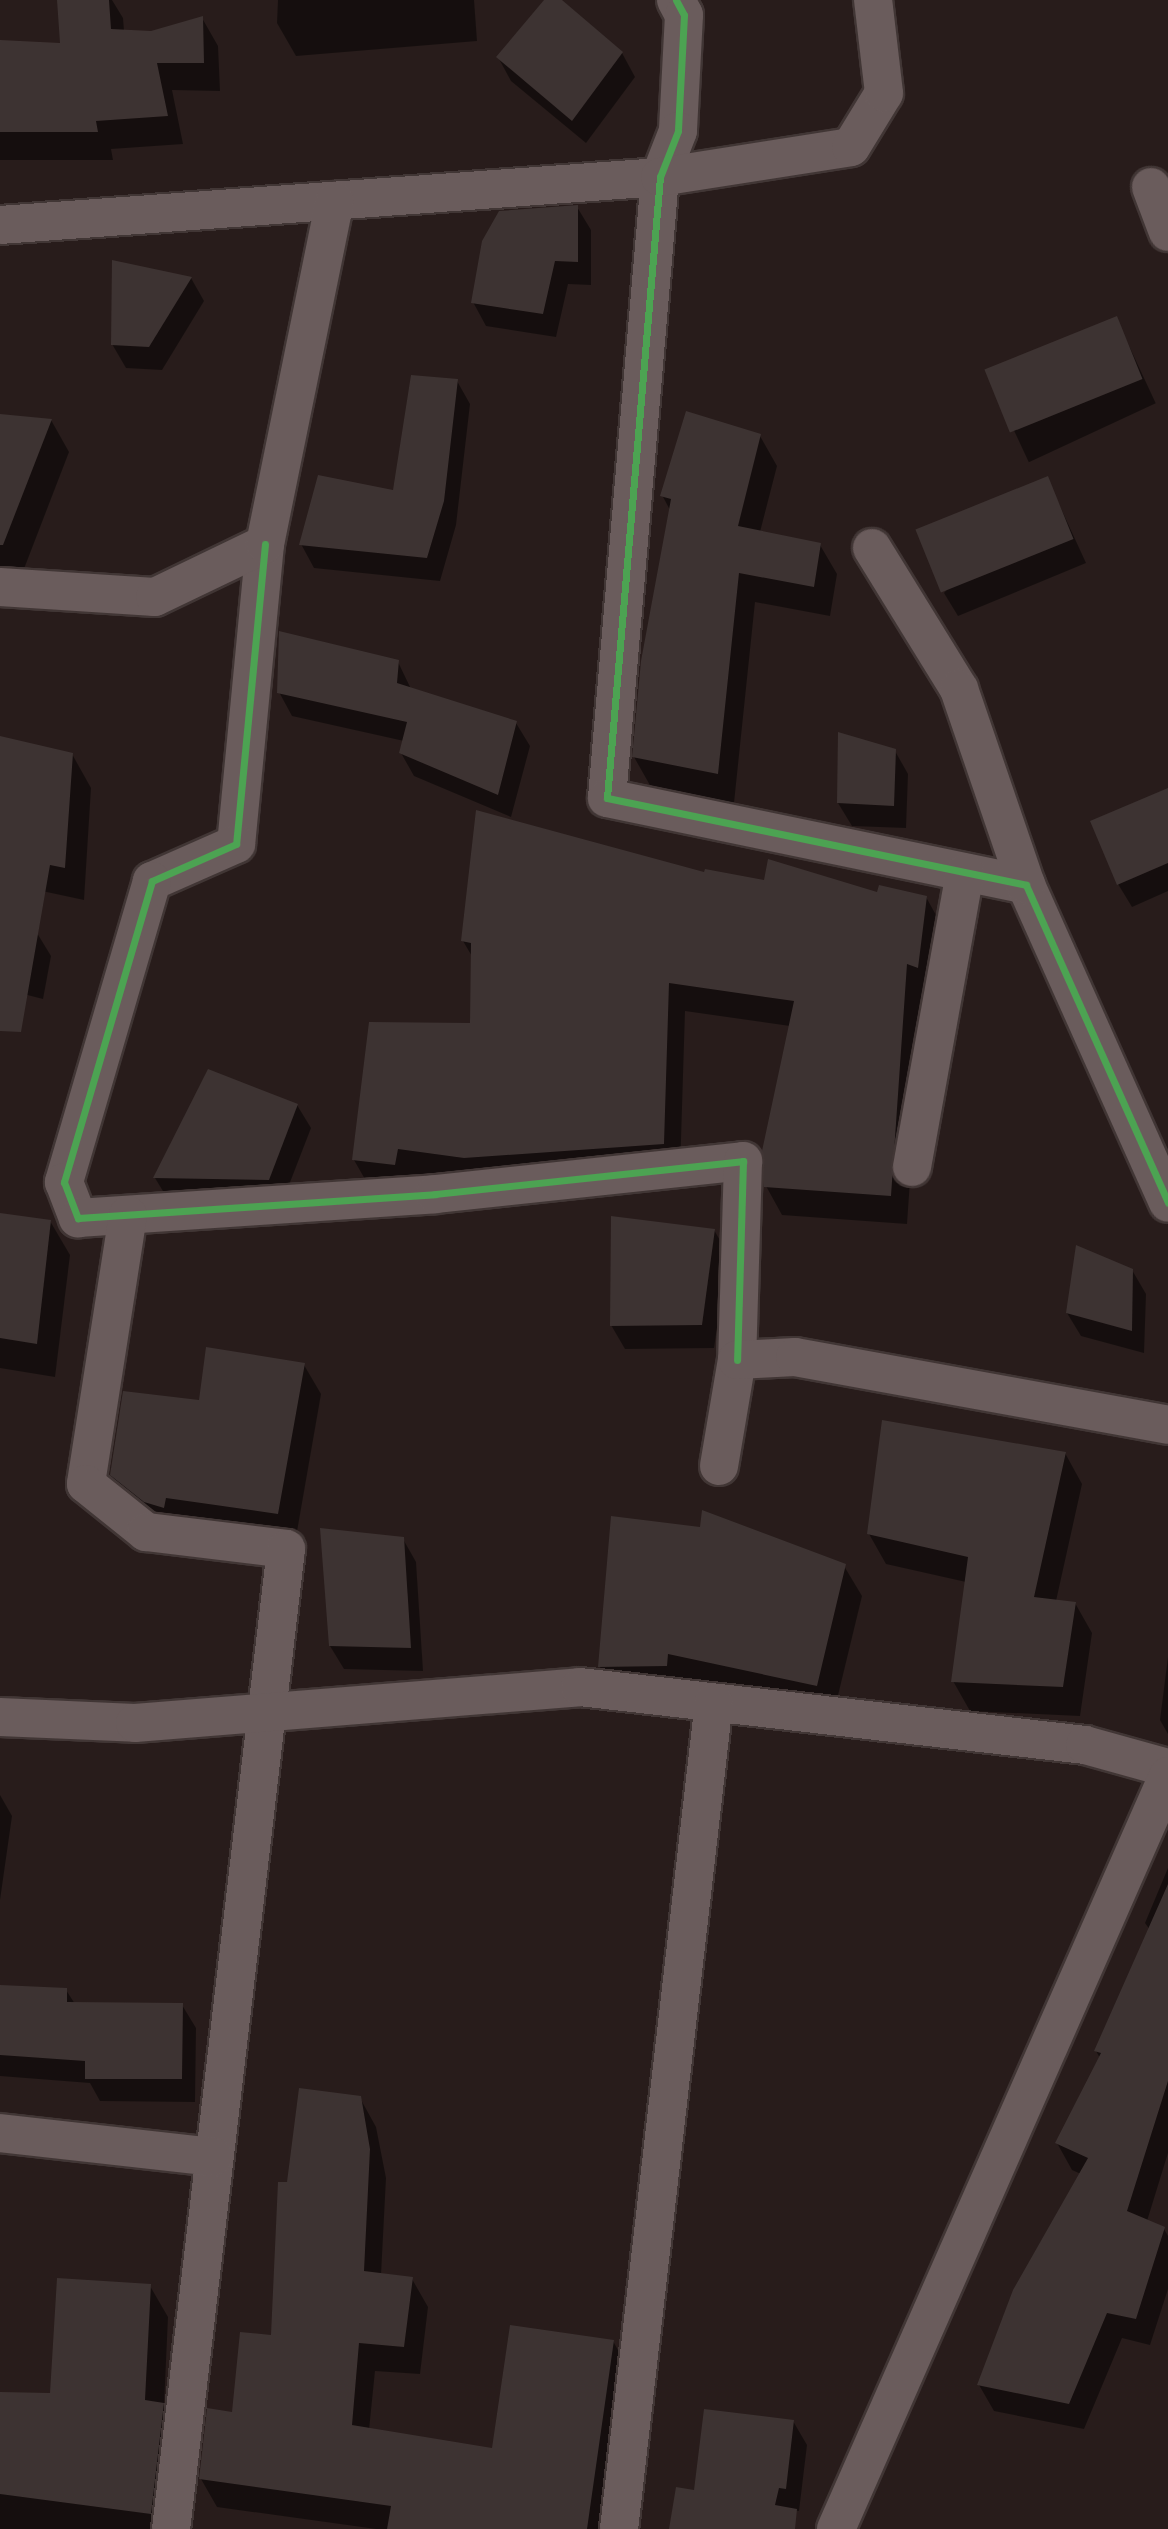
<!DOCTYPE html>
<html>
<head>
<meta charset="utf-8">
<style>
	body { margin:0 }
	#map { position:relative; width:1168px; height:2529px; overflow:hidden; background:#281c1b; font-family:Montserrat,sans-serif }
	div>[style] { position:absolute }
	.shadow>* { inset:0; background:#0007; transform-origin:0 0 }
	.building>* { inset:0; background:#3d3332; transform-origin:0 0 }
	.roads { filter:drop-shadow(2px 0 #413635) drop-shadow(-2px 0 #413635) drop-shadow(0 2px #413635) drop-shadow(0 -2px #413635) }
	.minor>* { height:38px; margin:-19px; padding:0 19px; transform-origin:19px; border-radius:19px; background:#6a5c5c }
	.cycleway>* { height:7px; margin:-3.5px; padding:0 3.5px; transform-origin:3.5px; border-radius:3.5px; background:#4ca352 }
	span { translate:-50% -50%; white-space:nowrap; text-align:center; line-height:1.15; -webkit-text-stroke:6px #0f0605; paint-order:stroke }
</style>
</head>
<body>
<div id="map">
	<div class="shadow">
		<i style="clip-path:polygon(59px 0,112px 0,123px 18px,124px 31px,151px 33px,202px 18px,218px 46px,220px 91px,172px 90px,183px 144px,111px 149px,113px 160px,0 160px,0 42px,62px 45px)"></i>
		<i style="clip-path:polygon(278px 0,474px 0,477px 41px,296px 56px,277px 23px)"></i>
		<i style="clip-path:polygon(546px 0,559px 0,622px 53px,635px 77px,586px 143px,511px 81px,498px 57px)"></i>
		<i style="clip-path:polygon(577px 207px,591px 230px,591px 285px,568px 284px,556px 337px,486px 326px,473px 302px)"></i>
		<i style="clip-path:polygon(191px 278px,204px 301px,162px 370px,126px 368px,112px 344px)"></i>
		<i style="left:1116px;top:318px;width:94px;height:140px;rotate:65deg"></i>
		<i style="clip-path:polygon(457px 381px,470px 404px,456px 525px,440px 581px,314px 568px,301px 544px,394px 492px)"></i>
		<i style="clip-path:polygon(0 416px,51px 420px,69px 452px,22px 574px,0 577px)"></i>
		<i style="clip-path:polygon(760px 436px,777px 466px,760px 532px,820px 545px,837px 574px,830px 616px,755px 602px,734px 803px,651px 787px,634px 757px,670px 510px,662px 495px)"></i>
		<i style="clip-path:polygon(1047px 478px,1086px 563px,958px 616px,944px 593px)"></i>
		<i style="clip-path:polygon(398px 662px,411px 689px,516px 723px,530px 746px,511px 817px,414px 776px,401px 753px,404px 741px,292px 716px,279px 692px)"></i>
		<i style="clip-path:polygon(0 738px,72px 754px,91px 788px,84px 900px,0 882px)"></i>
		<i style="clip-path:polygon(895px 751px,908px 774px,906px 828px,852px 826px,838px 803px)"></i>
		<i style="clip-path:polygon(1168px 790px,1168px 891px,1132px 907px,1118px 884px)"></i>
		<i style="clip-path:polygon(705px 875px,926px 897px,942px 926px,934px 995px,923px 992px,907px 1224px,782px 1215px,766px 1186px,790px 1026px,685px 1011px,680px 1172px,370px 1188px,354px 1160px,472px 1025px,473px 958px,463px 941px)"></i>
		<i style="clip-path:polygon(0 927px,37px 933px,51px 956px,43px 999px,0 988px)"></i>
		<i style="clip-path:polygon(209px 1071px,297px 1105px,311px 1128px,282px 1203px,169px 1201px,155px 1178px)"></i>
		<i style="clip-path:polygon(0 1215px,50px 1221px,70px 1255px,55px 1377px,0 1368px)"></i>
		<i style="clip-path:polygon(714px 1230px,728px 1254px,714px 1348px,625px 1349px,611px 1325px)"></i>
		<i style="clip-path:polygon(1132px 1270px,1146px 1294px,1144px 1353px,1081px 1336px,1067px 1313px)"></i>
		<i style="clip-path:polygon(304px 1365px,321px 1394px,295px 1543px,163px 1532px,129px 1505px,111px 1475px,200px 1402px)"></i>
		<i style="clip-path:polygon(1065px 1453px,1082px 1484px,1056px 1601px,1075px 1603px,1092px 1633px,1080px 1716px,970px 1711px,953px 1681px,966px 1582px,886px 1564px,869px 1534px)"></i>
		<i style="clip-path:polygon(403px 1539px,416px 1562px,423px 1671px,344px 1669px,330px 1646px)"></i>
		<i style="clip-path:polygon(844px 1566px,862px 1596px,833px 1716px,617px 1697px,600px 1667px)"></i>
		<i style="clip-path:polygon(1168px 1657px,1168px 1734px,1160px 1720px)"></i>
		<i style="clip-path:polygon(0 1795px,12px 1816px,0 1900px)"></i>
		<i style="clip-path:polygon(1168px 1868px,1168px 2153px,1147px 2221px,1164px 2229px,1168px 2236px,1168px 2289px,1150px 2345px,1122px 2338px,1084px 2429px,994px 2411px,979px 2385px,1081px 2174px,1072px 2170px,1057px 2143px,1100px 2058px,1096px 2051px,1150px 1930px,1145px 1923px)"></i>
		<i style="clip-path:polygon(0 1989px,66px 1990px,75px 2004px,182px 2005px,196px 2028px,195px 2102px,100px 2101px,90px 2083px,0 2076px)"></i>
		<i style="clip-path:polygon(360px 2098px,376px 2127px,386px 2178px,381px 2275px,412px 2279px,428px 2307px,420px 2374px,375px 2371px,369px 2430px,494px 2450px,613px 2341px,629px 2370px,606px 2529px,376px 2529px,217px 2507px,201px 2479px,272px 2337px,289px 2184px)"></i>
		<i style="clip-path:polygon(150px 2286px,168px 2317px,164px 2406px,181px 2435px,170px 2529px,0 2529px,0 2394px,52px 2395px)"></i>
		<i style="clip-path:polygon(793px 2421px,807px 2445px,799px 2511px,791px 2510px,788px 2529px,670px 2529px,696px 2492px)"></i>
	</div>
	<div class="building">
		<i style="clip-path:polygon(57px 0,109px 0,111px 29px,151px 31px,203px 16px,204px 63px,157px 63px,168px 116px,96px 121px,98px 132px,0 132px,0 40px,60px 43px)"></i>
		<i style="clip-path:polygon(544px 0,562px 0,623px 52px,572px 121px,496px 57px)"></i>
		<i style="clip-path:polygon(578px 205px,578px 262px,555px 261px,543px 314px,471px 303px,482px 241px,499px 211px)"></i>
		<i style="clip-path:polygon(112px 260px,192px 277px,149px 347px,111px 345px)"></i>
		<i style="left:1117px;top:316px;width:68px;height:143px;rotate:68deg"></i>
		<i style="clip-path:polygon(411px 375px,458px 379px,444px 501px,427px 558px,299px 545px,318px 475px,393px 490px)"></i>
		<i style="clip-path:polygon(686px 411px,761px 434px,738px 526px,821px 543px,814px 587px,739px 573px,718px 774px,632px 757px,641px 661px,671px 499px,660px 496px)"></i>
		<i style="clip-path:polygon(0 414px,52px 419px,3px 545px,0 545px)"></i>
		<i style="left:1048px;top:476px;width:68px;height:143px;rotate:68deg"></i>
		<i style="clip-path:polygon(279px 631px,399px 660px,397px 683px,517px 721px,498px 795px,399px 753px,407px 722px,277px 693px)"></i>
		<i style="clip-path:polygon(838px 732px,896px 749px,894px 806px,837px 803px)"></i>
		<i style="clip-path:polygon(0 736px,73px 753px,65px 868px,50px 865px,21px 1032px,0 1031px)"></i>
		<i style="clip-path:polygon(1168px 788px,1168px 863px,1117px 885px,1090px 821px)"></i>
		<i style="clip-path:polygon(476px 810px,704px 872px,705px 869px,764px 880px,768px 859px,877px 892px,879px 885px,927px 896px,918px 968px,907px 964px,891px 1196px,764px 1187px,762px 1151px,794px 1001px,669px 983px,664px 1144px,464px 1158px,398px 1149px,395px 1165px,352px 1160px,369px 1022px,470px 1023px,471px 943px,461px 941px)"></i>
		<i style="clip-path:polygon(208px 1069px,298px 1104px,269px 1180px,153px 1178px)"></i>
		<i style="clip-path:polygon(0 1213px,51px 1220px,37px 1344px,0 1338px)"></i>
		<i style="clip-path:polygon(611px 1216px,715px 1229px,702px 1325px,610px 1326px)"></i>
		<i style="clip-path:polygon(1076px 1245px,1133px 1269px,1132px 1331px,1066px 1313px)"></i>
		<i style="clip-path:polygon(206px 1347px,305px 1363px,278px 1514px,166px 1498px,164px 1508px,144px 1502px,110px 1475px,123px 1391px,199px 1400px)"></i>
		<i style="clip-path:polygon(882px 1420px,1066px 1452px,1034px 1597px,1076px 1602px,1063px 1687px,951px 1682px,968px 1557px,867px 1534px)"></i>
		<i style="clip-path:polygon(702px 1510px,846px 1564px,817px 1686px,668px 1654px,667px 1666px,598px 1667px,611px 1516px,700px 1527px)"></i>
		<i style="clip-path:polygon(320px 1528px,404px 1537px,411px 1648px,329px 1646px)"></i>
		<i style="clip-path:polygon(1168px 1884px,1168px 2081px,1127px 2211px,1165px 2227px,1136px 2319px,1107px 2313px,1069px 2404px,977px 2385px,1013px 2290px,1088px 2158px,1055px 2143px,1101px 2053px,1094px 2051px)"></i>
		<i style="clip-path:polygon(0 1985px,67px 1988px,67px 2002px,183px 2003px,182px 2079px,85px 2079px,85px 2061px,0 2055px)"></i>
		<i style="clip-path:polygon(299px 2088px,361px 2096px,370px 2149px,364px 2271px,413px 2277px,404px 2347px,359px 2343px,352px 2425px,492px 2448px,510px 2325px,614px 2340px,587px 2529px,387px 2529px,391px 2506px,199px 2479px,207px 2408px,232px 2412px,240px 2332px,271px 2335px,278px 2182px,287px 2182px)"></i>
		<i style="clip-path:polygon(57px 2278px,151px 2284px,145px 2400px,164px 2403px,151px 2514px,0 2494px,0 2392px,50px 2393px)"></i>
		<i style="clip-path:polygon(704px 2409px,794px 2420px,786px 2489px,779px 2488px,775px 2505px,797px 2509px,795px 2529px,669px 2529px,676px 2487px,694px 2490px)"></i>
	</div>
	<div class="roads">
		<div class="minor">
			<i style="left:676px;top:0;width:17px;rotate:62deg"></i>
			<i style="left:684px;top:15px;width:116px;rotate:93deg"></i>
			<i style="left:678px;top:131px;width:49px;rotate:111.4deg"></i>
			<i style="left:660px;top:177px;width:623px;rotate:94.88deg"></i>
			<i style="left:607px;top:798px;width:428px;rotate:11.7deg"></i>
			<i style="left:1026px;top:885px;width:348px;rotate:65.9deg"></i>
			<i style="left:1151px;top:187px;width:48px;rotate:69.3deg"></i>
			<i style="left:0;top:225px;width:662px;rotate:-4.16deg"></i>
			<i style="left:660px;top:177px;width:193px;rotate:-8.9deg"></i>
			<i style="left:851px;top:147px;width:63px;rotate:-58.6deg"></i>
			<i style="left:884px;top:93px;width:94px;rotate:-96.7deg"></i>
			<i style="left:265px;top:544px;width:301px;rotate:95.5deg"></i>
			<i style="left:236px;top:844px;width:92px;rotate:156.2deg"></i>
			<i style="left:152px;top:881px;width:314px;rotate:106.3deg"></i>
			<i style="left:64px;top:1182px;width:39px;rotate:69deg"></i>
			<i style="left:78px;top:1218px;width:358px;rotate:-3.8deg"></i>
			<i style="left:435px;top:1194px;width:310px;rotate:-6.1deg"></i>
			<i style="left:743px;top:1161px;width:199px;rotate:91.7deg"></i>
			<i style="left:872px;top:548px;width:166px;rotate:58.3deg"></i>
			<i style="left:959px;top:689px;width:207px;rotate:71.1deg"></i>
			<i style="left:0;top:587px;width:155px;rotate:3.7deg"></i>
			<i style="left:155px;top:597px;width:122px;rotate:-25.7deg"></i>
			<i style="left:265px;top:544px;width:350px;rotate:-78.5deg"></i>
			<i style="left:912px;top:1167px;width:299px;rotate:-79.8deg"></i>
			<i style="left:128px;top:1215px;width:272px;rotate:98.9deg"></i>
			<i style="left:86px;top:1484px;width:77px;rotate:38.7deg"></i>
			<i style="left:146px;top:1532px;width:141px;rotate:6.9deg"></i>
			<i style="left:286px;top:1549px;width:987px;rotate:96.69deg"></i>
			<i style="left:719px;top:1466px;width:108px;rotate:-80.4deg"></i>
			<i style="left:737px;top:1360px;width:58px;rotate:-3deg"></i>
			<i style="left:795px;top:1357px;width:379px;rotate:10.3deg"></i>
			<i style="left:0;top:1717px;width:135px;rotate:2.5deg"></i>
			<i style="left:135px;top:1723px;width:446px;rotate:-4.6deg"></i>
			<i style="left:580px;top:1687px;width:508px;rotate:6.55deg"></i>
			<i style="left:1085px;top:1745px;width:86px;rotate:15.5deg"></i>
			<i style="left:0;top:2133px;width:215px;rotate:6.4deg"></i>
			<i style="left:619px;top:2529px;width:832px;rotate:-83.45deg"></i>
			<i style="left:836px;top:2529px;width:823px;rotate:-66.21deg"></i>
		</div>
	</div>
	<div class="cycleway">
		<i style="left:676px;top:0;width:17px;rotate:62deg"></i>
		<i style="left:684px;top:15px;width:116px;rotate:93deg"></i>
		<i style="left:678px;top:131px;width:49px;rotate:111.4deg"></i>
		<i style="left:660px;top:177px;width:623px;rotate:94.88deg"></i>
		<i style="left:607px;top:798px;width:428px;rotate:11.7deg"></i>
		<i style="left:1026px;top:885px;width:348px;rotate:65.9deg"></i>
		<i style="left:265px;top:544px;width:301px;rotate:95.5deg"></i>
		<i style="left:236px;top:844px;width:92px;rotate:156.2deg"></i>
		<i style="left:152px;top:881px;width:314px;rotate:106.3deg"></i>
		<i style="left:64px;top:1182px;width:39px;rotate:69deg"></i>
		<i style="left:78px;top:1218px;width:358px;rotate:-3.8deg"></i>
		<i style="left:435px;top:1194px;width:310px;rotate:-6.1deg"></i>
		<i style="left:743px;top:1161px;width:199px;rotate:91.7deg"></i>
	</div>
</div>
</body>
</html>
